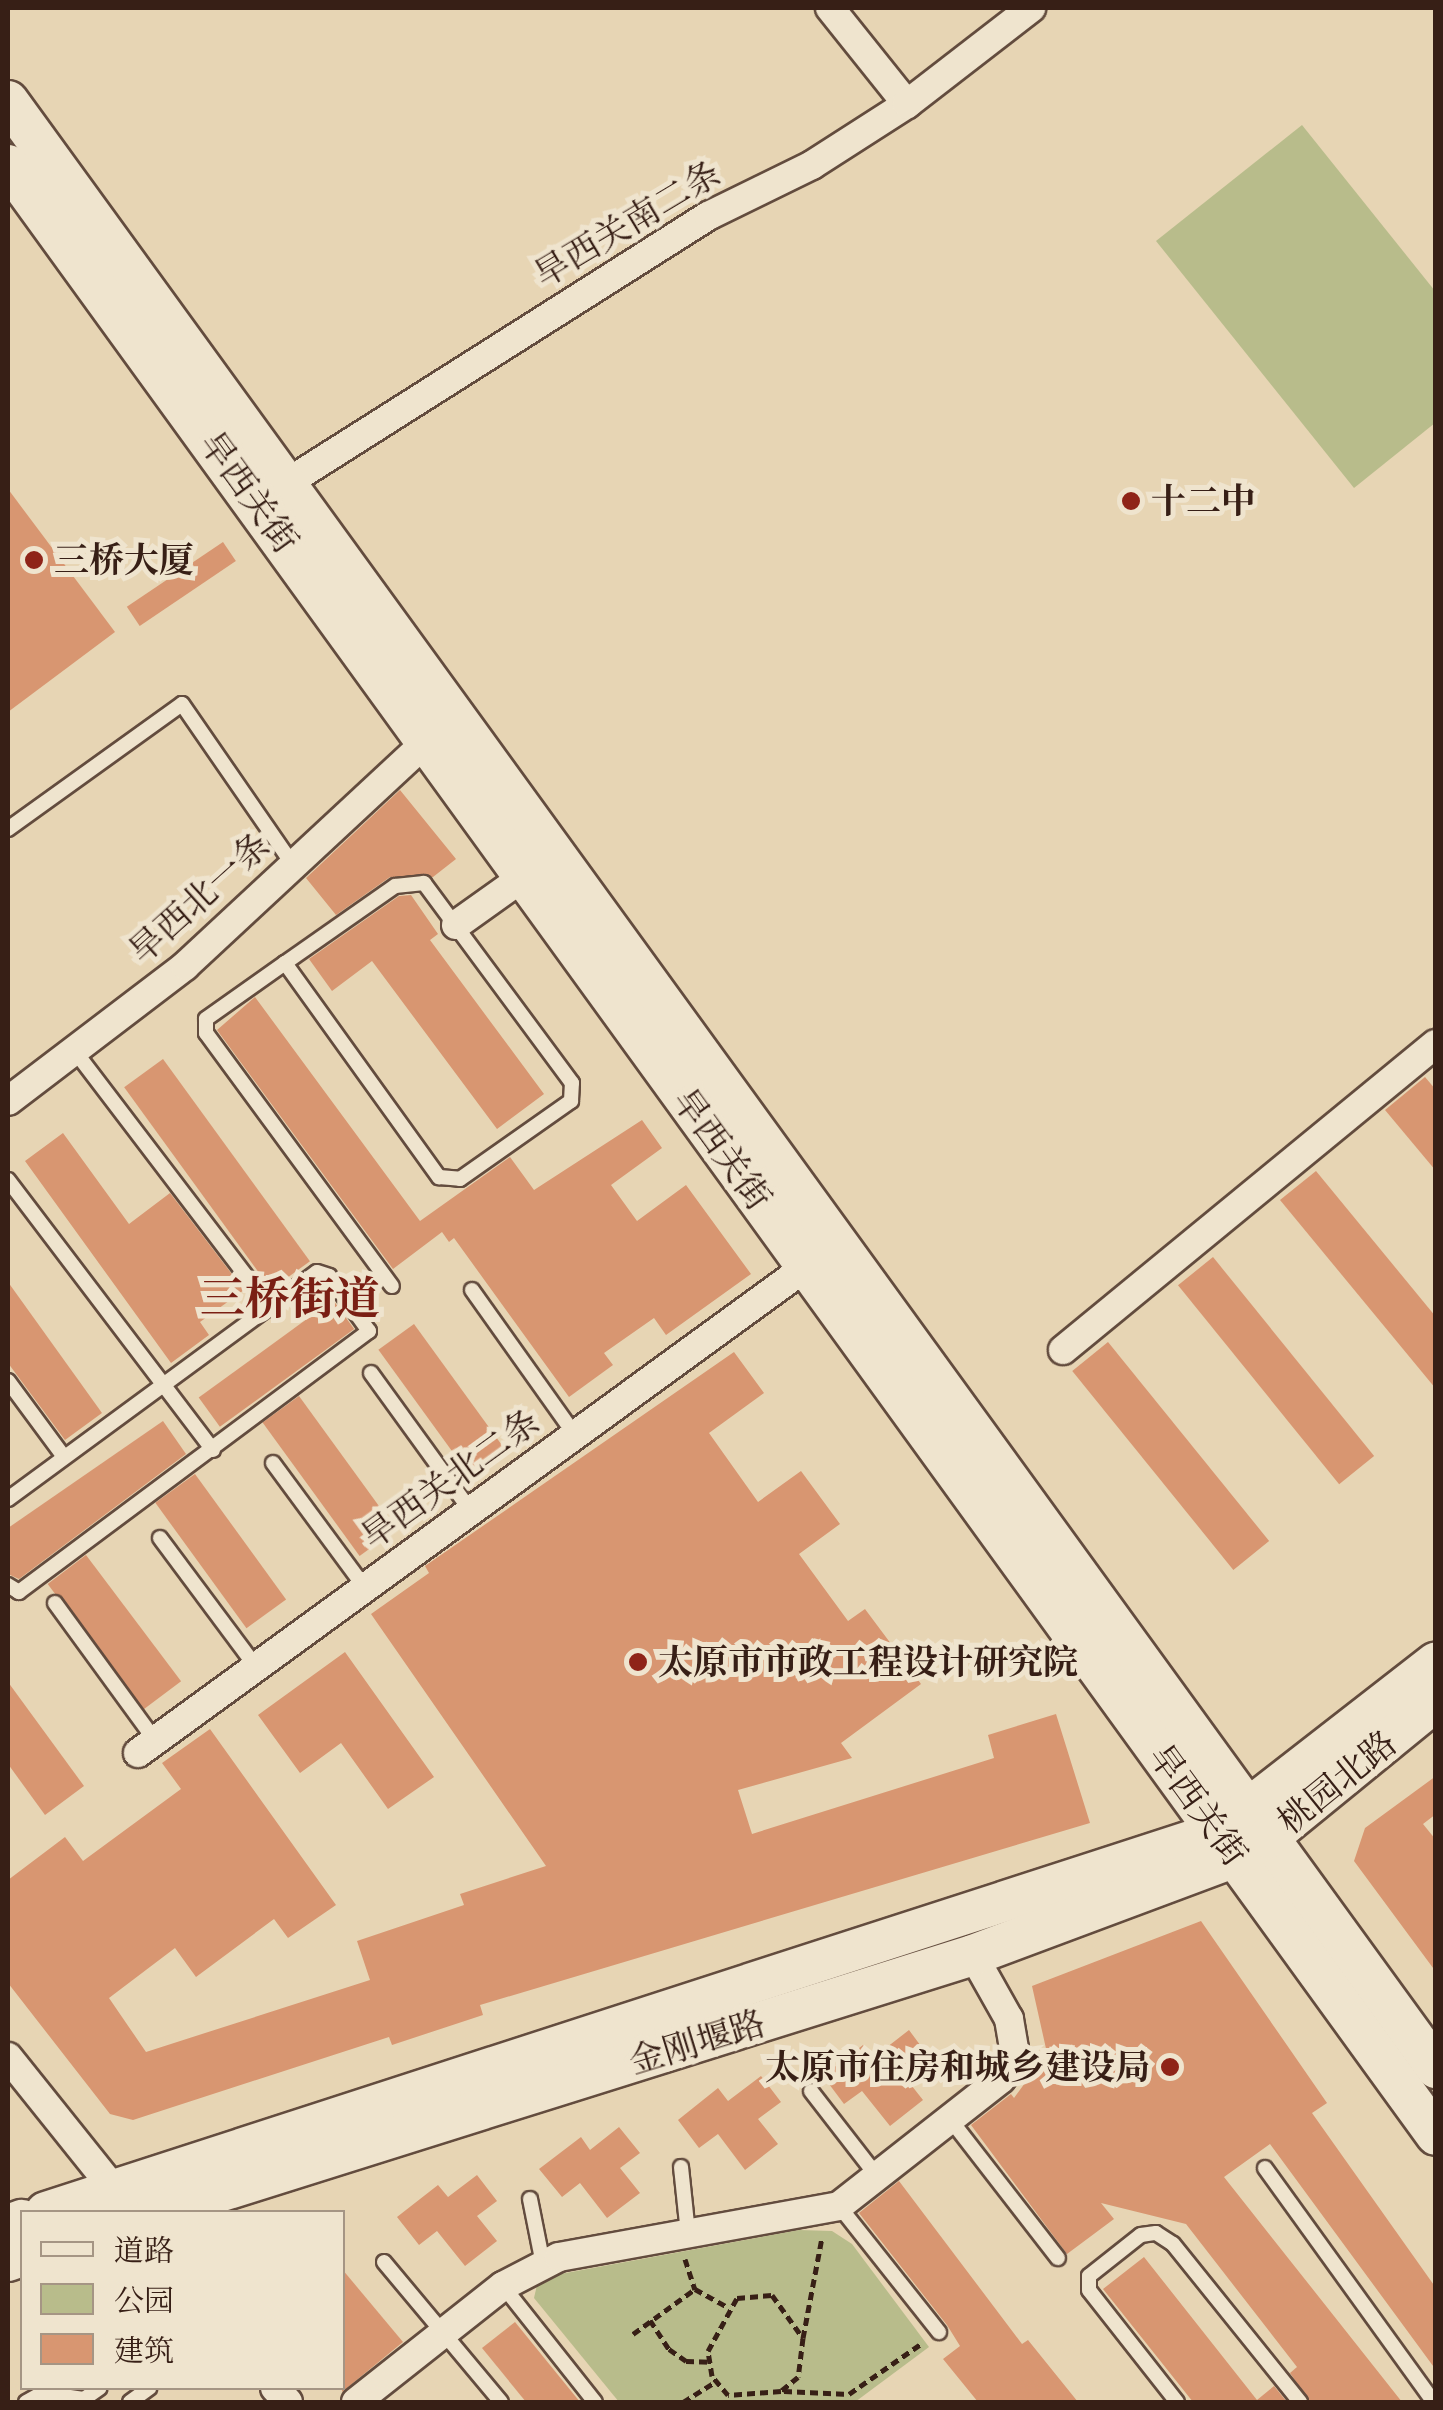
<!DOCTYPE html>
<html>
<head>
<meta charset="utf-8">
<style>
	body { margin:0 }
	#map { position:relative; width:1443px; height:2410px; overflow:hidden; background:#e7d5b4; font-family:"Gentium Book Plus","Noto Serif SC",serif }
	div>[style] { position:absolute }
	.green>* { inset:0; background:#b8bc8b }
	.building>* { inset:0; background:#d89671; transform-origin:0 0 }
	.path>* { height:5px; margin-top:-2.5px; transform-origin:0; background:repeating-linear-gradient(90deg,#371f16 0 8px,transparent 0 13px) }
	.roads { filter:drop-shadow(2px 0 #634c3e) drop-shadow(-2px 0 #634c3e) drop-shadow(0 2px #634c3e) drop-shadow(0 -2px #634c3e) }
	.service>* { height:14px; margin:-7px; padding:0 7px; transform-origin:7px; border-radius:7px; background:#efe4ce }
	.minor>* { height:28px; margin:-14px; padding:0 14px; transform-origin:14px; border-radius:14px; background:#efe4ce }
	.secondary>* { height:40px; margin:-20px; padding:0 20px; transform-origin:20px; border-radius:20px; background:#efe4ce }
	.dots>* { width:28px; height:28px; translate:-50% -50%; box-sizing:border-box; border:5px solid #efe4ce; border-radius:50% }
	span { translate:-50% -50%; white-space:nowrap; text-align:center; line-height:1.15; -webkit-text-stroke:10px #efe4ce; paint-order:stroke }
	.street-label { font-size:35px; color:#371f16 }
	.poi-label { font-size:35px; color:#371f16; font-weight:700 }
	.left { translate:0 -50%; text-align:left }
	.right { translate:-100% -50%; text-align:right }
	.district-label { font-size:45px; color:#7a1f14; font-weight:700 }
	.frame { position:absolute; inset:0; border:10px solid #371f16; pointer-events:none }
	.legend { position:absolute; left:20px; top:2210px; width:325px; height:180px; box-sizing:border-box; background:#efe4ce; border:2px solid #a59584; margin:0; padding:12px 18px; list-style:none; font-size:30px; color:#371f16 }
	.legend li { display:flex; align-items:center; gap:20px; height:50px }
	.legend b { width:50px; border:2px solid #a59584 }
</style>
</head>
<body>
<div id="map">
	<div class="green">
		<i style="clip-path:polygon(1302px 125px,1435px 291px,1435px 423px,1354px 488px,1156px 241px)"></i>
		<i style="clip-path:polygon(799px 2230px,832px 2231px,852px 2244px,929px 2347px,855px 2402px,619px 2402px,534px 2298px,537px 2285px,555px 2275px)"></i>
	</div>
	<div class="building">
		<i style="clip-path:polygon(8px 489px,115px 632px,8px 712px)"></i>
		<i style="left:223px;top:542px;width:23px;height:116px;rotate:56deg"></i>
		<i style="clip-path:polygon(400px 790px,456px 859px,433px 877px,390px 877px,336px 915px,306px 878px)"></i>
		<i style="clip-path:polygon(411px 895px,438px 934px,430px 940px,544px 1094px,497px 1129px,372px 961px,332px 991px,309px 959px,399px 896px)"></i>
		<i style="clip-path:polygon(255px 997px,420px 1221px,510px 1157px,534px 1190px,642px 1120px,662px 1148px,611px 1185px,637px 1221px,686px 1185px,751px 1274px,666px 1335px,654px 1318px,604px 1353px,613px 1365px,569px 1397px,454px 1238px,449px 1242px,442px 1232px,393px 1269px,217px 1030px)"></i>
		<i style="left:163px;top:1059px;width:250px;height:48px;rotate:54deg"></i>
		<i style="clip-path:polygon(1425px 1077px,1436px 1090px,1436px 1171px,1385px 1110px)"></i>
		<i style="clip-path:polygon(63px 1133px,129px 1224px,170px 1193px,244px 1290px,200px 1322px,209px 1335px,171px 1363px,25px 1161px)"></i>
		<i style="clip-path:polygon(1316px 1171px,1436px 1317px,1436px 1389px,1280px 1200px)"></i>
		<i style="left:1213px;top:1257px;width:256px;height:45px;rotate:51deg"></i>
		<i style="clip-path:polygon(8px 1282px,102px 1413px,65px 1440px,8px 1363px)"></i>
		<i style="left:333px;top:1300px;width:36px;height:166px;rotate:54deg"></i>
		<i style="left:414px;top:1324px;width:155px;height:44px;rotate:54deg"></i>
		<i style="left:1108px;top:1342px;width:256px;height:46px;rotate:51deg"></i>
		<i style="clip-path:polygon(734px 1352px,764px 1393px,709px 1433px,758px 1502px,801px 1471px,840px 1524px,799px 1554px,848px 1621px,865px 1609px,921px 1684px,841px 1743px,852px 1758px,738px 1790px,752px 1834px,994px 1758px,988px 1735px,1056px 1714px,1090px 1823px,480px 2005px,483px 2015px,392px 2045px,389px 2037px,133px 2120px,110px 2114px,8px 1983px,8px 1880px,65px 1837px,83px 1861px,181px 1789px,162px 1763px,210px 1729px,336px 1905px,288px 1938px,274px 1919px,196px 1977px,175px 1948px,109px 1998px,146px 2052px,370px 1980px,357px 1941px,464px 1905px,460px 1894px,546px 1866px,371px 1614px,429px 1573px,425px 1566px)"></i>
		<i style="left:299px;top:1396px;width:165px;height:45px;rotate:54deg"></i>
		<i style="clip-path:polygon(163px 1421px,186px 1454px,19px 1579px,8px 1574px,8px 1528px)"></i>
		<i style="left:195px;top:1474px;width:155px;height:49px;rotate:54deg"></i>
		<i style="left:86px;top:1555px;width:158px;height:48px;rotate:53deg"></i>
		<i style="clip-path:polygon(345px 1652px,434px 1777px,388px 1809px,341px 1743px,300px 1773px,258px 1715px)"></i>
		<i style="clip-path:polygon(8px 1682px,84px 1786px,45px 1815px,8px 1764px)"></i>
		<i style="clip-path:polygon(1436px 1776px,1436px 1814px,1423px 1824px,1436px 1840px,1436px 1972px,1354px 1861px,1365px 1828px)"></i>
		<i style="clip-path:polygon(1201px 1921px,1327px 2103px,1312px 2113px,1436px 2288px,1436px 2370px,1270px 2144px,1224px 2177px,1402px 2402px,1310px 2402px,1290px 2373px,1297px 2367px,1186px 2224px,1101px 2203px,1114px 2219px,1067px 2254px,971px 2125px,1011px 2094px,1014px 2098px,1047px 2053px,1032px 1986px)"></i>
		<i style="clip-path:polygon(909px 2030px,929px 2057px,904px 2076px,923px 2100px,890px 2126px,862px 2091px,844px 2104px,823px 2076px,863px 2045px,873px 2058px)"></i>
		<i style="clip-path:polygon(761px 2076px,781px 2102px,758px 2119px,778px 2144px,745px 2170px,718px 2134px,699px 2148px,678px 2120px,718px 2088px,728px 2101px)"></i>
		<i style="clip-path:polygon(619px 2127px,640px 2153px,620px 2168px,640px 2193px,607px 2218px,580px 2183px,562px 2197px,539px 2169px,581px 2137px,590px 2150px)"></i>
		<i style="clip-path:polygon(477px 2175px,497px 2201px,477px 2216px,497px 2241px,465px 2266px,437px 2231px,419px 2245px,397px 2217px,438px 2185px,448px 2197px)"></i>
		<i style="clip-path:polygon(899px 2181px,1022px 2344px,1028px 2340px,1078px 2402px,978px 2402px,943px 2359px,960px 2346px,947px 2325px,859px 2213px)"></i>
		<i style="clip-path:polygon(1144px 2257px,1257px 2400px,1274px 2386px,1287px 2402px,1193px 2402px,1103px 2289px)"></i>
		<i style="clip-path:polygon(342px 2269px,403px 2342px,342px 2392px)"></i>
		<i style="clip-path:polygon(515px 2322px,580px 2402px,526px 2402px,482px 2348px)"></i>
	</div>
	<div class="path">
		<i style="left:685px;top:2259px;width:32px;rotate:72deg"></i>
		<i style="left:695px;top:2289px;width:39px;rotate:29deg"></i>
		<i style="left:772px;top:2295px;width:53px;rotate:54.2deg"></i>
		<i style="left:803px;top:2338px;width:39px;rotate:97deg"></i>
		<i style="left:798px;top:2377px;width:22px;rotate:141deg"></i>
		<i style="left:781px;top:2391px;width:53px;rotate:175.7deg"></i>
		<i style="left:728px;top:2395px;width:25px;rotate:-130deg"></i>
		<i style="left:712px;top:2376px;width:25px;rotate:-99deg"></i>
		<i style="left:708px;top:2351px;width:60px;rotate:-61.3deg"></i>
		<i style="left:737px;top:2298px;width:35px;rotate:-5deg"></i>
		<i style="left:650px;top:2320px;width:35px;rotate:57deg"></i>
		<i style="left:669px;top:2349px;width:21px;rotate:35deg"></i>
		<i style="left:686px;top:2361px;width:24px;rotate:2deg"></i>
		<i style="left:633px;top:2334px;width:77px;rotate:-36deg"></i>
		<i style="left:803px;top:2338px;width:103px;rotate:-79.3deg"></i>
		<i style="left:784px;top:2391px;width:65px;rotate:2.6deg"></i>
		<i style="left:849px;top:2394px;width:89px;rotate:-34.9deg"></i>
		<i style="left:683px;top:2402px;width:40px;rotate:-32deg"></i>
	</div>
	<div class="roads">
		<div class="service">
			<i style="left:8px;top:829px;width:214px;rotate:-35.7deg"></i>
			<i style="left:182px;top:704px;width:196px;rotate:55.4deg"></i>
			<i style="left:285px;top:963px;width:264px;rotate:54.3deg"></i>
			<i style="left:439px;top:1177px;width:21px;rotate:5deg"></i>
			<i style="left:460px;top:1179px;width:136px;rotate:-35.1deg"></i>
			<i style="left:571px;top:1101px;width:18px;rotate:-87deg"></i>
			<i style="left:572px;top:1083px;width:249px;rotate:-126.5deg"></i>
			<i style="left:424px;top:883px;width:29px;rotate:174deg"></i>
			<i style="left:395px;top:886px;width:134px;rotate:145deg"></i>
			<i style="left:285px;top:963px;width:97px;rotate:144.7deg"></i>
			<i style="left:206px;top:1019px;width:14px;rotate:90deg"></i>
			<i style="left:206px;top:1033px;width:314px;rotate:53.7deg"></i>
			<i style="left:74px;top:1050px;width:323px;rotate:52.7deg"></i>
			<i style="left:8px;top:1180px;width:339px;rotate:52.8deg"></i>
			<i style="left:472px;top:1290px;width:178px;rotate:54.6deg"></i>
			<i style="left:371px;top:1373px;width:170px;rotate:54.1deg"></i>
			<i style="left:8px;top:1381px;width:94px;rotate:53.6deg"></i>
			<i style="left:273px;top:1463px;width:155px;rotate:53.6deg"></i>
			<i style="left:8px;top:1499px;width:383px;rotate:-36.3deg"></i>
			<i style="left:317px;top:1272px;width:13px;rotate:18deg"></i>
			<i style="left:329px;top:1276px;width:68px;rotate:54deg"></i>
			<i style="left:369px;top:1331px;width:437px;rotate:143.3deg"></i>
			<i style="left:19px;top:1592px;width:13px;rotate:-148deg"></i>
			<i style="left:160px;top:1538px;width:161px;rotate:53.3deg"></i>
			<i style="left:55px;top:1603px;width:170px;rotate:53.9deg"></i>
			<i style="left:811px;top:2091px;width:108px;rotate:52.2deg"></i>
			<i style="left:950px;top:2119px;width:176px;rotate:52.2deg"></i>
			<i style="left:681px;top:2167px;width:67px;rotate:84deg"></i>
			<i style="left:1265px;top:2168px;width:289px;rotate:54.2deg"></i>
			<i style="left:530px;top:2199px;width:66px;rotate:78.7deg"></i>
			<i style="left:839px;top:2206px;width:161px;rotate:51.6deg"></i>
			<i style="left:384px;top:2262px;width:182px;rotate:50.1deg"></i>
			<i style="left:503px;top:2286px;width:148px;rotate:51.6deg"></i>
			<i style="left:26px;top:2402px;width:18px;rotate:-29deg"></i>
			<i style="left:42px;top:2393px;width:42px;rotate:8.1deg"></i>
			<i style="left:84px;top:2399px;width:19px;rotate:-35deg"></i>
			<i style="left:130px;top:2402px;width:24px;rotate:-36deg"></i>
			<i style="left:1177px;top:2402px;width:142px;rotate:-128.2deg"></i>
			<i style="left:1089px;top:2290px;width:14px;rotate:-90deg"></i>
			<i style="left:1089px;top:2276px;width:66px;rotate:-38.3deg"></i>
			<i style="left:1141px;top:2235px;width:15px;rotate:-8deg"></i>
			<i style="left:1156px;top:2233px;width:20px;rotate:33deg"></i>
			<i style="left:1173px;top:2244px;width:203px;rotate:51.2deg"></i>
		</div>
		<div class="minor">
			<i style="left:830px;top:8px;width:123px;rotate:51.3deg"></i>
			<i style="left:271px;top:493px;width:517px;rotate:-32.37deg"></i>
			<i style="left:708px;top:216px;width:116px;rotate:-26.1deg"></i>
			<i style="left:812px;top:165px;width:113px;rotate:-32.7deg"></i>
			<i style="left:907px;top:104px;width:157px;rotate:-37.7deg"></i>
			<i style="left:456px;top:925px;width:98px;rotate:-35.5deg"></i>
			<i style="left:8px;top:1101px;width:223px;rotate:-37.3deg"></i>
			<i style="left:185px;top:966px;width:333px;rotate:-42.9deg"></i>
			<i style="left:1063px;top:1350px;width:482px;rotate:-39.4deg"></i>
			<i style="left:138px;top:1753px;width:826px;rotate:-36.04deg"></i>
			<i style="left:8px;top:2057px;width:198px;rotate:51.3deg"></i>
			<i style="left:275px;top:2388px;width:19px;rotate:47deg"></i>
			<i style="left:356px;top:2402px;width:187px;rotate:-38.3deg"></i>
			<i style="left:503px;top:2286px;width:63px;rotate:-27.4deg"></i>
			<i style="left:559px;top:2257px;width:285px;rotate:-10.3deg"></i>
			<i style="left:839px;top:2206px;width:206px;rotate:-38.1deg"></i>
			<i style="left:1001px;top:2079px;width:24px;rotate:-52deg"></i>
			<i style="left:1016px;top:2060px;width:42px;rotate:-99.7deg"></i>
			<i style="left:1009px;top:2019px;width:73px;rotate:-119.4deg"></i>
		</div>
		<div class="secondary">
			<i style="left:8px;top:101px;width:2431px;rotate:54.02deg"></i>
			<i style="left:8px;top:165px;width:2433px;rotate:54.06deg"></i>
			<i style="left:46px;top:2212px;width:1232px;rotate:-17.96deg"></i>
			<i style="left:1218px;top:1832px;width:276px;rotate:-37.9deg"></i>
			<i style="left:155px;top:2212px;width:857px;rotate:-17.44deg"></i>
			<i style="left:973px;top:1955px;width:280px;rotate:-20.5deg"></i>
			<i style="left:1235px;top:1857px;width:38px;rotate:-30deg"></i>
			<i style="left:1268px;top:1838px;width:217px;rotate:-39.2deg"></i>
			<i style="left:8px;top:2225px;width:15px;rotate:-20deg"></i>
			<i style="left:8px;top:2261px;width:15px;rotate:-20deg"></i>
		</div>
	</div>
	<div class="dots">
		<i style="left:1131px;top:501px;background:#8f2418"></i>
		<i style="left:34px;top:560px;background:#8f2418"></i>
		<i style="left:638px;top:1662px;background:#8f2418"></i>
		<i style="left:1170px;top:2067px;background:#8f2418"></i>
	</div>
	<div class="street-label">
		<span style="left:627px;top:224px;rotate:-31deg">旱西关南二条</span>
		<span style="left:249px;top:492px;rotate:54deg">旱西关街</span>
		<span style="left:199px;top:898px;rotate:-42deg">旱西北一条</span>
		<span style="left:722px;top:1149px;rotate:54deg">旱西关街</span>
		<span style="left:450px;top:1479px;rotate:-36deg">旱西关北二条</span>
		<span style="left:1337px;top:1782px;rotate:-39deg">桃园北路</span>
		<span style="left:1198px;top:1805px;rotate:54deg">旱西关街</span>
		<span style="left:697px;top:2042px;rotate:-17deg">金刚堰路</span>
	</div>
	<div class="poi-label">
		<span class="left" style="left:1151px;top:501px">十二中</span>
		<span class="left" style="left:54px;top:560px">三桥大厦</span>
		<span class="left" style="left:658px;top:1662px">太原市市政工程设计研究院</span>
		<span class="right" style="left:1150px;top:2067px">太原市住房和城乡建设局</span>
	</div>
	<div class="district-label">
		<span style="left:290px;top:1298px">三桥街道</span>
	</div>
	<div class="frame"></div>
	<ul class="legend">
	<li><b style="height:12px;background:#efe4ce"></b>道路</li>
	<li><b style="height:28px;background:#b8bc8b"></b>公园</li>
	<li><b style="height:28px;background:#d89671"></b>建筑</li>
	</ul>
</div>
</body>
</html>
